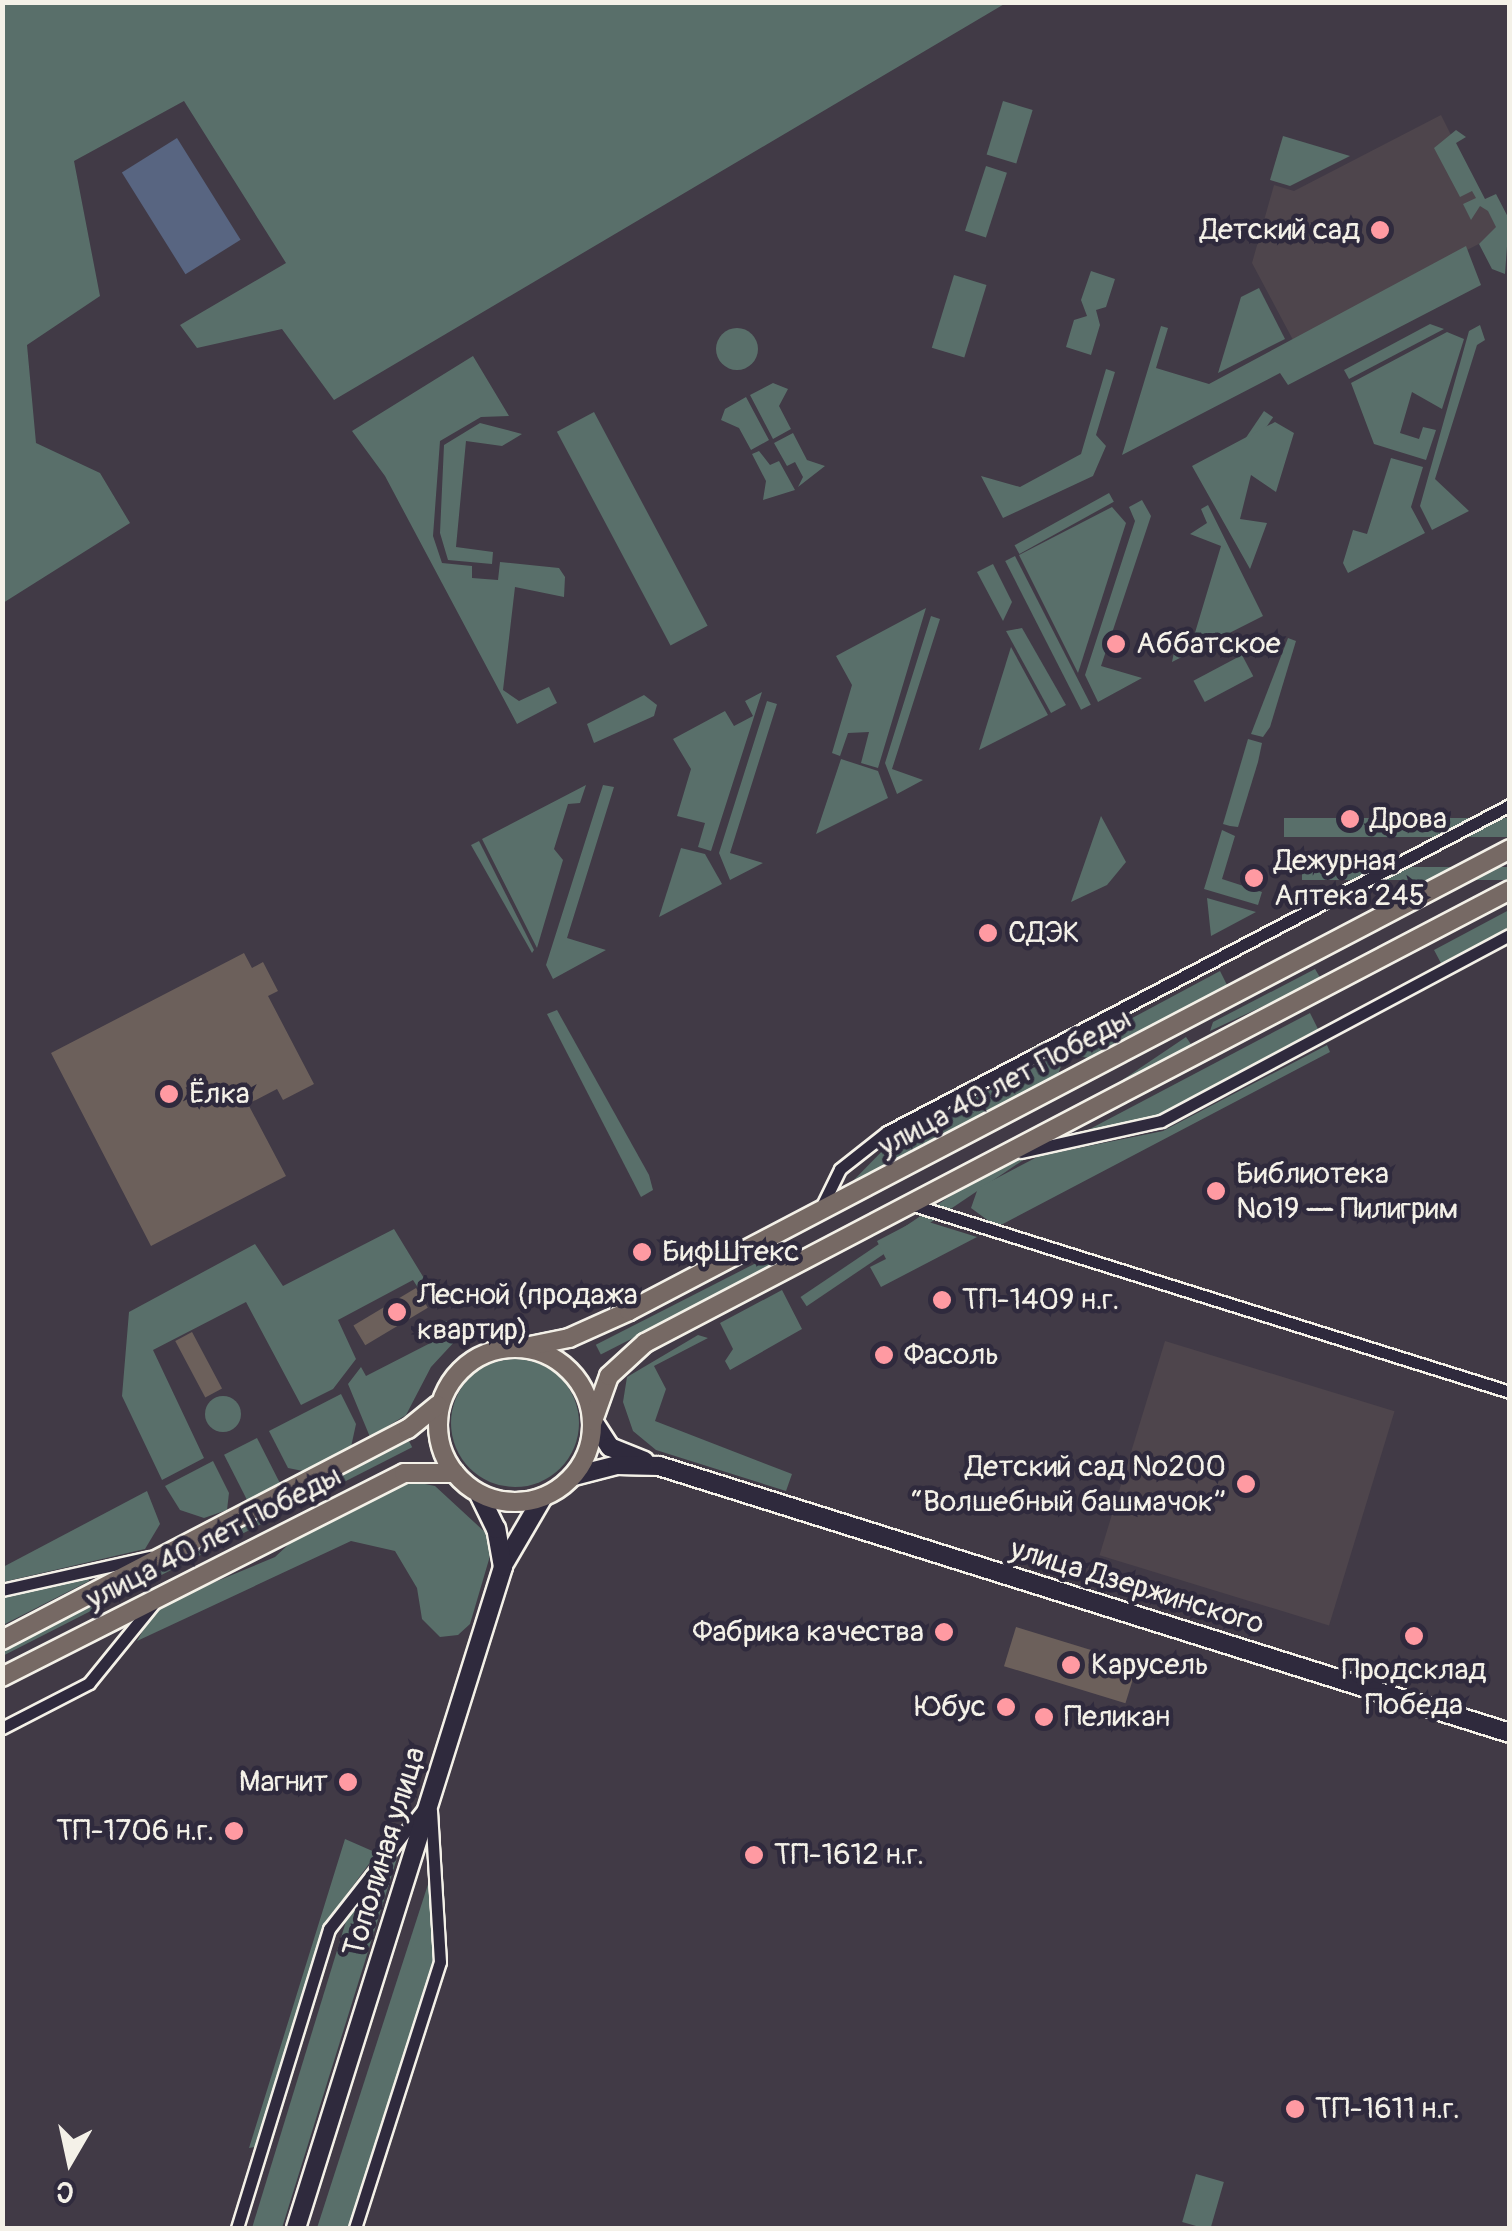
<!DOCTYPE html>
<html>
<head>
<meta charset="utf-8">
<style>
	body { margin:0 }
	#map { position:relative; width:1512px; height:2231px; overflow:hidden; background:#413a46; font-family:Pangolin,sans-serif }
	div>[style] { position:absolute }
	.built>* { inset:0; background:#4e454c; transform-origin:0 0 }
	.green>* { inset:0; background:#596f6a; transform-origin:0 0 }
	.round { border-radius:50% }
	.water>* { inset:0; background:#586581; transform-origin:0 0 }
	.building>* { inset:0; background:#6c605b; transform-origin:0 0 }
	.roads { filter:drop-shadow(2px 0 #f4f1e8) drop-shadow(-2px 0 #f4f1e8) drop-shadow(0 2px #f4f1e8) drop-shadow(0 -2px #f4f1e8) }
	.minor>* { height:11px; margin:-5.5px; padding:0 5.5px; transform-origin:5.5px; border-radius:5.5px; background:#2f2a3d }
	.secondary>* { height:18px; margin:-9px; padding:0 9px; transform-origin:9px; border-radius:9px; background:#2f2a3d }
	.primary>* { height:18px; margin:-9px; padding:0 9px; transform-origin:9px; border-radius:9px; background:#766964 }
	.primary>.ring { margin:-9px; padding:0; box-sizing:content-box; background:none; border:18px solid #766964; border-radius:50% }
	.dots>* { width:28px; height:28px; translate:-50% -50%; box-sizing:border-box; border:5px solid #2f2a3d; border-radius:50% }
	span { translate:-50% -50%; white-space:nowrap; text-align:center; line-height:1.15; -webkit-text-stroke:9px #2f2a3d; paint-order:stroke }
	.poi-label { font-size:30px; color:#f4f1e8 }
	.right { translate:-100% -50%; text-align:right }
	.left { translate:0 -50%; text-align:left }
	.street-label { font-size:30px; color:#f4f1e8 }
	.frame { position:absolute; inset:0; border:5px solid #f4f1e8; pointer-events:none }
	.north { position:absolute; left:20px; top:2111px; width:100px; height:100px; -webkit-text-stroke:8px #2f2a3d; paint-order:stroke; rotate:189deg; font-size:28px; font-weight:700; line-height:40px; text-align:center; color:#f4f1e8 }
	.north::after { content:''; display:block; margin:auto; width:35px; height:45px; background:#f4f1e8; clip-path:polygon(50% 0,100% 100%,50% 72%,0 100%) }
</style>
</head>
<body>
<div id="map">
	<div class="built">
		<i style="clip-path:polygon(1441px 115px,1500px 233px,1293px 340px,1252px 263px,1274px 185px,1294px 191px)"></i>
		<i style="left:1165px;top:1341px;width:240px;height:224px;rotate:17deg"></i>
	</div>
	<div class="green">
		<i style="clip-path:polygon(3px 2px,1005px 2px,1006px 3px,334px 400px,282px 329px,197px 348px,180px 325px,286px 263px,184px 101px,74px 161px,100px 296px,27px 345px,36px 443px,100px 473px,130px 523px,3px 603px)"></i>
		<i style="left:1003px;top:101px;width:31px;height:56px;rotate:17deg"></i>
		<i style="clip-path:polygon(1456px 130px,1466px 137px,1456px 143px,1485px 199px,1496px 194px,1509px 219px,1505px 274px,1492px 269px,1479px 244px,1496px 227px,1488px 211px,1480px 206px,1471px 220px,1463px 204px,1476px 198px,1472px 191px,1460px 197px,1434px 148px)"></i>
		<i style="clip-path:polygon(1283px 136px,1350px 156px,1290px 186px,1270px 180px)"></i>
		<i style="left:986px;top:166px;width:22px;height:68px;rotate:18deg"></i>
		<i style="clip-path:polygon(1466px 246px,1481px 285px,1288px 385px,1280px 373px,1122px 455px,1161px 326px,1168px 328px,1156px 368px,1209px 384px)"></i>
		<i style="clip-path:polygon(1091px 271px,1115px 279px,1106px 307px,1096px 310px,1100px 325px,1091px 355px,1066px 347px,1074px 320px,1087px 316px,1081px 300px)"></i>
		<i style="left:954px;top:275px;width:34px;height:76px;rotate:17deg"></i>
		<i style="clip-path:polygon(1259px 288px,1285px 339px,1218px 373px,1241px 297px)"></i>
		<i style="clip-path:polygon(1430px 324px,1444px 329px,1349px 379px,1344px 370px)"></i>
		<i style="clip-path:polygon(1480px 325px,1485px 340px,1477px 345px,1435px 479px,1469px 511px,1432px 530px,1420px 506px,1469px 331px)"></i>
		<i class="round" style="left:716px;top:328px;width:42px;height:42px"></i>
		<i style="clip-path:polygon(1447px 332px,1464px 339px,1442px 409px,1412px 392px,1400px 433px,1419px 439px,1423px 427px,1436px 430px,1426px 460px,1374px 444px,1351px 383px)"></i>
		<i style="clip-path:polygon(473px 356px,509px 416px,481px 417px,440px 441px,433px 536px,442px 563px,472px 566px,472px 578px,498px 580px,500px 562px,559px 568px,565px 577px,564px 597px,515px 587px,503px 690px,519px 701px,549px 687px,557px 703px,517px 724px,385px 476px,352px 431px)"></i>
		<i style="clip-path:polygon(1106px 369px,1115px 372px,1096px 435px,1106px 446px,1093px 476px,1003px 518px,981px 476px,1020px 487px,1081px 454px)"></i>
		<i style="clip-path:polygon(773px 383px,788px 389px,779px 406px,791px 429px,773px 439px,750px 395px)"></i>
		<i style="clip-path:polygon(746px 397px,769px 440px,751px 450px,739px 428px,721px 420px,725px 409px)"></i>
		<i style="left:1264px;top:411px;width:11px;height:90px;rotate:34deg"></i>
		<i style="left:594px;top:412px;width:242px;height:42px;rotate:62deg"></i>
		<i style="clip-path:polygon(1275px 422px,1294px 433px,1276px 492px,1251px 475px,1240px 519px,1267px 523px,1250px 569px,1192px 466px)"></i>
		<i style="clip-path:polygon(480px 423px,522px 434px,502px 446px,466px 441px,456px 547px,493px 552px,492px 564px,448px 560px,440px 533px,444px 445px)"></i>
		<i style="clip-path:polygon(793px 433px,807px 460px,825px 466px,798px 487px,803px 477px,795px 462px,787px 466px,774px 443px)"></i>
		<i style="clip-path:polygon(759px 451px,770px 465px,779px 461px,795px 490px,763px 500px,766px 481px,752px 454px)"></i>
		<i style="clip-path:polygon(1391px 458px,1423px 467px,1411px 507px,1425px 533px,1348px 573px,1343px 563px,1353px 530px,1367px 534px)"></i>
		<i style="left:1109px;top:493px;width:10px;height:108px;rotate:61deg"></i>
		<i style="clip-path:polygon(1142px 500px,1151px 516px,1101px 666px,1142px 678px,1098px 702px,1085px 675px,1135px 521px,1129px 507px)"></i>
		<i style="clip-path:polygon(1208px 505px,1263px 616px,1172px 662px,1175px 647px,1191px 646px,1221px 546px,1190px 534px,1207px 523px,1201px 509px)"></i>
		<i style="clip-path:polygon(1112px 507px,1126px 523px,1078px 673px,1019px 555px)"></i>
		<i style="left:1015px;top:556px;width:167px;height:11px;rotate:63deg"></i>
		<i style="clip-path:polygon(993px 564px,1012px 602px,1003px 621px,977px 572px)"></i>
		<i style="clip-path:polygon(926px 608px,878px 768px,861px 763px,869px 732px,848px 733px,840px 756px,832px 753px,852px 685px,836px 656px)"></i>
		<i style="clip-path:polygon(931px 616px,940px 619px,892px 769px,923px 780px,897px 794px,885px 763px)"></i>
		<i style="clip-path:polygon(1022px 628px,1066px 705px,1051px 713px,1006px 631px)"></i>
		<i style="clip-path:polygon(1288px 638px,1296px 641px,1270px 727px,1263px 737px,1251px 734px)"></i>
		<i style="clip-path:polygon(1011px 647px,1048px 715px,979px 750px)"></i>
		<i style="left:1242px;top:655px;width:24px;height:55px;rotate:62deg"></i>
		<i style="clip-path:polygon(762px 692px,711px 851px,698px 847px,705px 823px,677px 816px,691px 769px,673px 739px,725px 711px,734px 726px,753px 716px,745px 701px)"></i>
		<i style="clip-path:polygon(644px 695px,657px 705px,654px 716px,594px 743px,587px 724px)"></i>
		<i style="clip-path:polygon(767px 701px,777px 704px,730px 853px,763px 863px,730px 880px,719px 853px)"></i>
		<i style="clip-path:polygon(1248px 739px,1262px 743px,1258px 762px,1238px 827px,1230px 826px,1223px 824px)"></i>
		<i style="clip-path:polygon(841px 759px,878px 771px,888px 798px,816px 834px)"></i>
		<i style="clip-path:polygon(586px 785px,580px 803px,568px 804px,554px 849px,563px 860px,537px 948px,482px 839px)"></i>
		<i style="clip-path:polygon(603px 785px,614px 787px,567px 938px,606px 950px,553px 979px,546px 965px)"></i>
		<i style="clip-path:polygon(1101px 816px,1126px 862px,1107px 885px,1071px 902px)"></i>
		<i style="left:1509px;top:818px;width:19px;height:225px;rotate:90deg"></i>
		<i style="clip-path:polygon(1222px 830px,1235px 836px,1222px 879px,1262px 892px,1258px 905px,1204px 889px)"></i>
		<i style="clip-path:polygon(479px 841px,534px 950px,532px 953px,471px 845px)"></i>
		<i style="clip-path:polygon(681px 848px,705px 854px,722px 884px,659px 917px)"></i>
		<i style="left:1509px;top:867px;width:13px;height:207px;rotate:90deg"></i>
		<i style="clip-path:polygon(1207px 898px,1256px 912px,1211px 936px)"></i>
		<i style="clip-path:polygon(1509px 910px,1509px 930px,1442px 965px,1434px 950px)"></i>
		<i style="clip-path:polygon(1315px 969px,1321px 979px,1210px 1031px,1213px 1022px)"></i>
		<i style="clip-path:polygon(1220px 971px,1227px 985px,1089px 1058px,1078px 1056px,1080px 1046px)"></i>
		<i style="clip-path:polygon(557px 1010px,649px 1175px,653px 1190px,641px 1197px,547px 1014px)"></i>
		<i style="clip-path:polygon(1310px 1013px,1319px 1031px,1158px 1116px,1086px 1131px)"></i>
		<i style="left:1186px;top:1037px;width:11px;height:465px;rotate:56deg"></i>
		<i style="clip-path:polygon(1327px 1045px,1330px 1052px,997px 1227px,971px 1208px,978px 1188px,1039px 1156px,1163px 1131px)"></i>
		<i style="clip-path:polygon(1052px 1058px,1062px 1064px,1058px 1074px,848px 1186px,892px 1141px)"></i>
		<i style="clip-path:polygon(919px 1219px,977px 1237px,881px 1287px,870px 1267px,886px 1259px,877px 1241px)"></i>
		<i style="clip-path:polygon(394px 1229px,433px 1293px,424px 1297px,413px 1280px,338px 1320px,356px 1359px,333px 1389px,301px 1405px,246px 1302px,153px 1350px,204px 1458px,162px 1480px,122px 1396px,129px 1312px,255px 1244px,283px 1286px)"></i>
		<i style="left:766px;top:1258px;width:11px;height:191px;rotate:63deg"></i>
		<i style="clip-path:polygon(782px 1290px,802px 1329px,730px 1370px,725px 1361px,733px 1349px,720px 1323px)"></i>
		<i style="clip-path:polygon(442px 1320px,455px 1324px,456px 1340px,431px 1367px,406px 1415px,370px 1437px,348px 1384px,361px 1367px,366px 1376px,446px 1335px)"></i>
		<i style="clip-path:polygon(698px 1335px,708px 1338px,654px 1366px,666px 1389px,655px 1421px,792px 1474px,786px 1491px,656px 1450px,633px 1431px,623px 1402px,627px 1377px)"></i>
		<i class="round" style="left:451px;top:1359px;width:128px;height:128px"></i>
		<i style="clip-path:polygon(341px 1394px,356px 1424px,351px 1447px,303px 1471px,288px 1468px,269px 1431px)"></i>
		<i class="round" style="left:205px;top:1396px;width:36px;height:36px"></i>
		<i style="left:257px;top:1438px;width:51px;height:37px;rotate:63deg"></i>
		<i style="left:409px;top:1441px;width:7px;height:457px;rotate:63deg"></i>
		<i style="clip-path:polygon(213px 1461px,229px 1493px,227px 1510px,204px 1518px,180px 1510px,165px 1486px)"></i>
		<i style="clip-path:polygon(405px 1480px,435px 1486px,487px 1534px,490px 1556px,470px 1624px,458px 1635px,440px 1637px,422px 1619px,417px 1588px,395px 1551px,351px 1541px,137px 1641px,157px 1606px,275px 1557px,303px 1531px)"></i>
		<i style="clip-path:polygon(147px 1491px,160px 1524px,145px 1549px,3px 1582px,3px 1567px)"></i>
		<i style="clip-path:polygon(89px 1579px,89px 1581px,3px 1625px,3px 1597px)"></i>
		<i style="clip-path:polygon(345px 1839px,377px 1853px,333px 1913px,261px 2146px,249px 2148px)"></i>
		<i style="clip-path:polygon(398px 1855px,282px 2228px,252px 2228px,347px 1918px)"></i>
		<i style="clip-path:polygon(432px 1872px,435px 1958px,349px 2228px,317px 2228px)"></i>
		<i style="left:1196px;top:2174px;width:29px;height:50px;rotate:16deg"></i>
	</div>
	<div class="water">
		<i style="left:177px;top:138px;width:120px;height:65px;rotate:58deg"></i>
	</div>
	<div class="building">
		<i style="clip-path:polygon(244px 953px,252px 968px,263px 962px,278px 991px,268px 996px,314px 1084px,283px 1100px,277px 1089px,248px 1104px,286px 1176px,151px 1246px,51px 1053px)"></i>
		<i style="left:416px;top:1288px;width:23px;height:73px;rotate:59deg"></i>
		<i style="left:192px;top:1332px;width:64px;height:19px;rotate:62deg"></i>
		<i style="left:1016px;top:1627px;width:127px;height:41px;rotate:17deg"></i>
	</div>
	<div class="roads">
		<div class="minor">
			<i style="left:1021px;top:1152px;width:143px;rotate:-12.5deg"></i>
			<i style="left:1161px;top:1121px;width:395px;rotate:-28.1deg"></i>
			<i style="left:910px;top:1204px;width:629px;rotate:17.4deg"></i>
			<i style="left:821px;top:1208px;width:43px;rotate:-64deg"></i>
			<i style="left:840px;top:1169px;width:60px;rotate:-38.2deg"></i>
			<i style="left:887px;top:1132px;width:704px;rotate:-27.69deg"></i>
			<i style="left:2px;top:1590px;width:152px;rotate:-12.6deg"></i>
			<i style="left:2px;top:1728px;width:98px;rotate:-27.3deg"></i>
			<i style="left:89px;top:1683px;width:103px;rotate:-50.9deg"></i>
			<i style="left:237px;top:2228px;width:313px;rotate:-72.9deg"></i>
			<i style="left:329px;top:1929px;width:154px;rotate:-51.9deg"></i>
			<i style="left:355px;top:2228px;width:279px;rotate:-72.3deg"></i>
			<i style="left:440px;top:1962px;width:152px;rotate:-93.4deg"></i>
		</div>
		<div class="secondary">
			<i style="left:593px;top:1421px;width:31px;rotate:57deg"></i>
			<i style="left:610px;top:1447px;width:37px;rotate:22deg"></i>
			<i style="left:574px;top:1476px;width:44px;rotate:-14.3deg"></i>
			<i style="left:617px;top:1465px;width:42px;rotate:1.4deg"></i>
			<i style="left:659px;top:1466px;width:892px;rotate:17.42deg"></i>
			<i style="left:505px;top:1562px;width:75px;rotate:-59.7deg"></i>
			<i style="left:296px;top:2228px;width:693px;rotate:-72.61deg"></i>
			<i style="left:503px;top:1567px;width:39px;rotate:-100deg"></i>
			<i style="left:496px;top:1529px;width:39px;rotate:-116deg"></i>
		</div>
		<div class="primary">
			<i class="ring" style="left:438px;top:1348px;width:136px;height:136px"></i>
			<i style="left:520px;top:1348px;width:50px;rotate:-11.5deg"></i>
			<i style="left:569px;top:1338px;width:66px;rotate:-24.2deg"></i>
			<i style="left:629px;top:1311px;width:995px;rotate:-27.67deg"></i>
			<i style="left:593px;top:1421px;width:48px;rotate:-70.4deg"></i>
			<i style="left:609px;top:1376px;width:49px;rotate:-42.5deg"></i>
			<i style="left:645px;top:1343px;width:976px;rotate:-27.64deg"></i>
			<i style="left:2px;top:1640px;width:458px;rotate:-27.5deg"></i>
			<i style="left:408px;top:1429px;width:38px;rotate:-39deg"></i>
			<i style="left:2px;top:1677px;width:451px;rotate:-26.9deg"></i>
			<i style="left:404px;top:1473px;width:51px"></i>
		</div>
	</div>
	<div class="dots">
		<i style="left:1380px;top:230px;background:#ff9aa2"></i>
		<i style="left:1116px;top:644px;background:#ff9aa2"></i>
		<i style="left:1350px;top:819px;background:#ff9aa2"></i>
		<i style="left:1254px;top:878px;background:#ff9aa2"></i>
		<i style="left:988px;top:933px;background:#ff9aa2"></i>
		<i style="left:169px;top:1094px;background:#ff9aa2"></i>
		<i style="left:1216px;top:1191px;background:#ff9aa2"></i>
		<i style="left:642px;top:1252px;background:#ff9aa2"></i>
		<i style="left:942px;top:1300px;background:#ff9aa2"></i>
		<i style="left:397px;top:1312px;background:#ff9aa2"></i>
		<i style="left:884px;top:1355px;background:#ff9aa2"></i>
		<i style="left:1246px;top:1484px;background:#ff9aa2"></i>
		<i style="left:944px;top:1632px;background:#ff9aa2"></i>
		<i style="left:1414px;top:1636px;background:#ff9aa2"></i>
		<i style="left:1071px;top:1665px;background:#ff9aa2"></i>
		<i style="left:1006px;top:1707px;background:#ff9aa2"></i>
		<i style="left:1044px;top:1717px;background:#ff9aa2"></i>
		<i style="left:348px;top:1782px;background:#ff9aa2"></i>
		<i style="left:234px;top:1831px;background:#ff9aa2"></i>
		<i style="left:754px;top:1855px;background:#ff9aa2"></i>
		<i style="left:1295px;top:2109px;background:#ff9aa2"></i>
	</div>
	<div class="poi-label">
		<span class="right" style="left:1360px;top:230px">Детский сад</span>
		<span class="left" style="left:1136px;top:644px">Аббатское</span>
		<span class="left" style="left:1370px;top:819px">Дрова</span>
		<span class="left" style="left:1274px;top:878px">Дежурная<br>Аптека 245</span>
		<span class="left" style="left:1008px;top:933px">СДЭК</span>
		<span class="left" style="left:189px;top:1094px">Ёлка</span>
		<span class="left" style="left:1236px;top:1191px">Библиотека<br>№19 — Пилигрим</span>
		<span class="left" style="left:662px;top:1252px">БифШтекс</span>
		<span class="left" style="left:417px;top:1312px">Лесной (продажа<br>квартир)</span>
		<span class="left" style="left:962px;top:1300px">ТП-1409 н.г.</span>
		<span class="left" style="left:904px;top:1355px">Фасоль</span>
		<span class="right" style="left:1226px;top:1484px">Детский сад №200<br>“Волшебный башмачок”</span>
		<span class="right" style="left:924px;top:1632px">Фабрика качества</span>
		<span class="left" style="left:1091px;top:1665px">Карусель</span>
		<span style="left:1414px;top:1687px">Продсклад<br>Победа</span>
		<span class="right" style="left:986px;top:1707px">Юбус</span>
		<span class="left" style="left:1064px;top:1717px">Пеликан</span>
		<span class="right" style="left:328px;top:1782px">Магнит</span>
		<span class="right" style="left:214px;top:1831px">ТП-1706 н.г.</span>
		<span class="left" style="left:774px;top:1855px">ТП-1612 н.г.</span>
		<span class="left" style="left:1315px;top:2109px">ТП-1611 н.г.</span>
	</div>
	<div class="street-label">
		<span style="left:1005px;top:1083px;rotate:-28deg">улица 40 лет Победы</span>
		<span style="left:214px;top:1538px;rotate:-27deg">улица 40 лет Победы</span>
		<span style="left:1137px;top:1587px;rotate:17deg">улица Дзержинского</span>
		<span style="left:385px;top:1852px;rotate:-73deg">Тополиная улица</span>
	</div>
	<div class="frame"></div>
	<div class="north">С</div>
</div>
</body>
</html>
